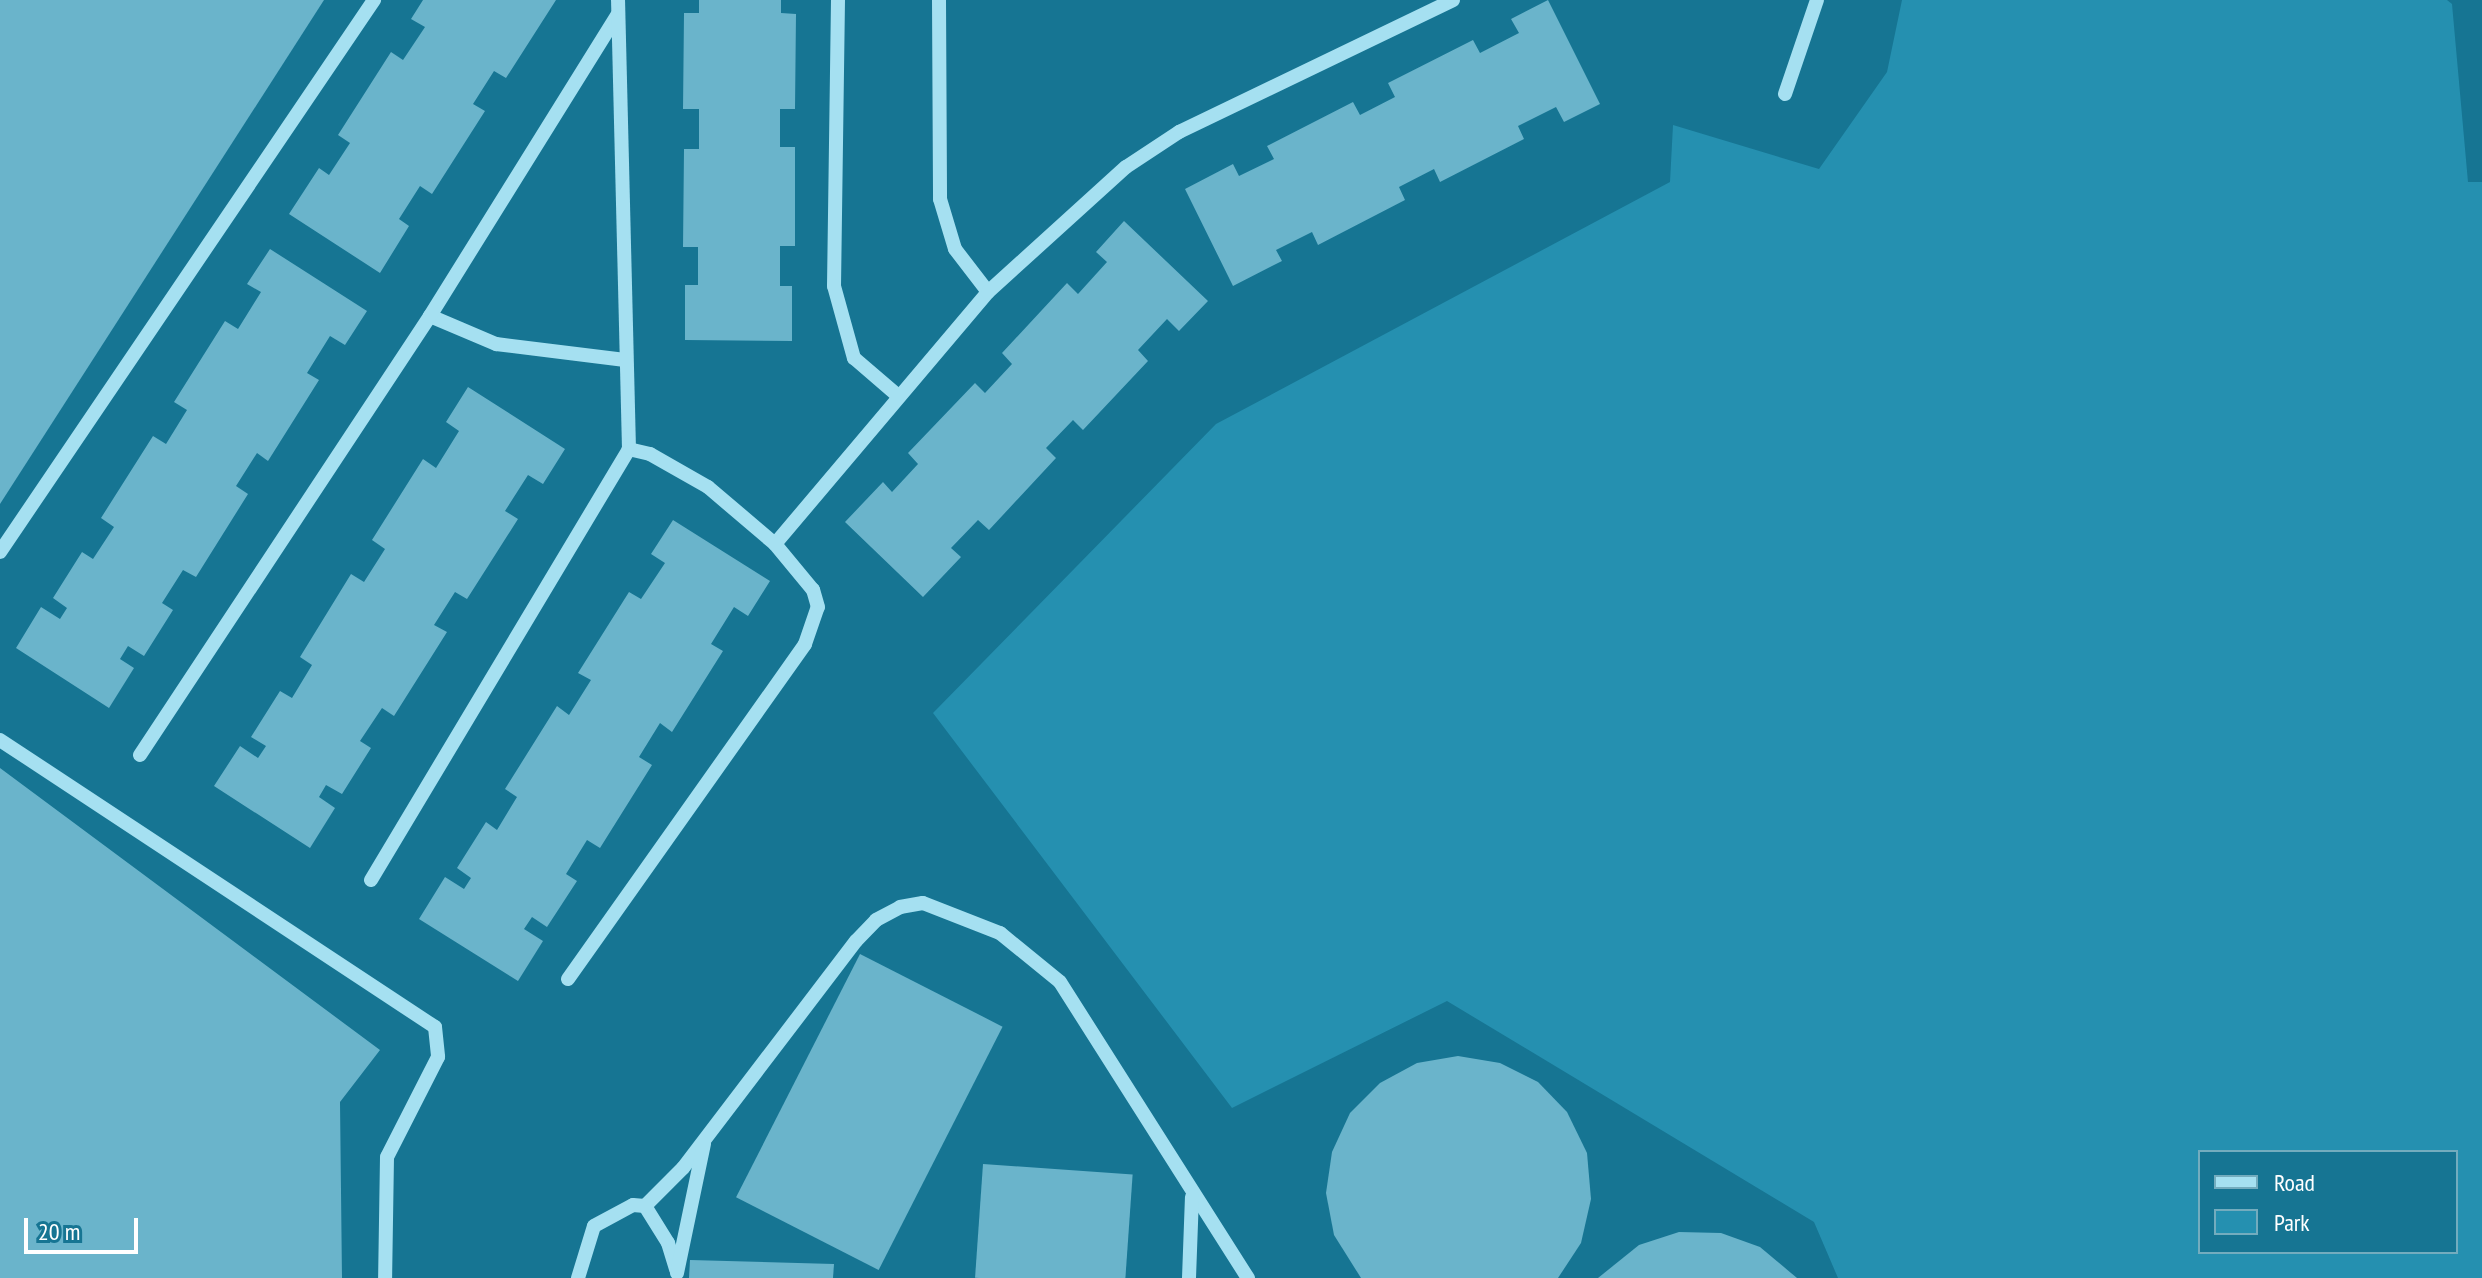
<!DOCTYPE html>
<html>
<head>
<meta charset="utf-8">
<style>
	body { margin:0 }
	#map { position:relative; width:2482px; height:1278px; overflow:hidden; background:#167593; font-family:"PT Sans Narrow",sans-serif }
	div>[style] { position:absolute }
	.green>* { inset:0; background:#2590b0 }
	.building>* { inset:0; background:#6ab4cb; transform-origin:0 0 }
	.minor>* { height:14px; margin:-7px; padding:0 7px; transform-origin:7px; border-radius:7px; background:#a5e0f1 }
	span { translate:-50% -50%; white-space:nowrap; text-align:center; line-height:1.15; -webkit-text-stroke:8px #167593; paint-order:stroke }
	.legend { position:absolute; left:2198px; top:1150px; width:260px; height:104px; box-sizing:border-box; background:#167593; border:2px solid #73acbe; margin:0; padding:10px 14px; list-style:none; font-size:24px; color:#fff }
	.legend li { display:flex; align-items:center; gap:16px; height:40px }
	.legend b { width:40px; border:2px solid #73acbe }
	.scale { position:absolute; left:24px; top:1218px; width:114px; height:36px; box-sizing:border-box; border:4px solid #fff; border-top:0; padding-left:10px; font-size:24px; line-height:28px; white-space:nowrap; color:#fff; -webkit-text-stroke:6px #167593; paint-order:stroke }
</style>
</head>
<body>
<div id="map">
	<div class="green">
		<i style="clip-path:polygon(evenodd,1902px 0,2447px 0,2452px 4px,2468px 182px,2482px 182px,2482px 1278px,1838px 1278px,1814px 1222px,1447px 1001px,1232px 1108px,933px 713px,1216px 424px,1670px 182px,1673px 125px,1819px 169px,1887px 72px,1902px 0,2200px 1152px,2456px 1152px,2456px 1252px,2200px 1252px,2200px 1152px)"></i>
	</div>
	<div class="building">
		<i style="clip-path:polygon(0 0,324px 0,0 504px)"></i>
		<i style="clip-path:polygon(423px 0,556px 0,506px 78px,494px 71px,473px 104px,485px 111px,432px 194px,420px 186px,399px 219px,409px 226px,380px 273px,289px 214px,319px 168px,329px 175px,350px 143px,338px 135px,391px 52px,403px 60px,425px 27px,411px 19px)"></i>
		<i style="clip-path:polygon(699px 0,781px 0,781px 13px,796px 14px,795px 109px,780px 109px,780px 147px,795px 147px,795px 246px,780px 246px,780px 286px,792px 286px,792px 341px,685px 340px,685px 285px,698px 285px,698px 247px,683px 247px,684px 149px,699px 149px,699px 109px,683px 109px,684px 13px,699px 13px)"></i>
		<i style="clip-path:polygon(1548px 0,1600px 104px,1564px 122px,1556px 107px,1518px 126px,1524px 139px,1440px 182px,1434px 169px,1399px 187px,1405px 200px,1318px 245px,1312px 232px,1276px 250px,1282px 261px,1233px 286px,1185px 189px,1233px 164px,1239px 176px,1274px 159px,1267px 146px,1353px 102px,1360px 115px,1395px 97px,1388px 83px,1473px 40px,1480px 53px,1519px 33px,1511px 19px)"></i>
		<i style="clip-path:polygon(1124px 221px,1208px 301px,1179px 331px,1167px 319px,1138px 350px,1148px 361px,1083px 430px,1073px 420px,1046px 448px,1056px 458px,989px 530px,978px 520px,951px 548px,961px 557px,923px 597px,845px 522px,883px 482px,892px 492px,918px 464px,908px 453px,975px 383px,985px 393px,1012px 364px,1002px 353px,1067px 283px,1078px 294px,1107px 262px,1096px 252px)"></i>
		<i style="clip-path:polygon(270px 249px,367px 311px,345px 345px,330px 336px,307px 373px,319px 380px,268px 461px,257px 453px,236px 486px,248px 494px,196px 577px,183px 570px,162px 603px,173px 610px,144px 656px,128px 646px,120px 659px,134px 668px,109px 708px,16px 648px,41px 607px,60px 619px,67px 608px,53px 598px,82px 552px,93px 559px,114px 527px,101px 518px,153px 436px,166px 444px,187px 410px,174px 402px,225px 321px,238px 329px,261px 292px,247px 284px)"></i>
		<i style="clip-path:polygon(468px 387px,565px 449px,543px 484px,528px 475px,505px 511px,518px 519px,467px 599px,455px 592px,434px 625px,447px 632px,394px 716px,382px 708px,360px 741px,371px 748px,342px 794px,326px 785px,319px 797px,335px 808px,310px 848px,214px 786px,240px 746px,258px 758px,266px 746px,251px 737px,280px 691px,292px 698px,312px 665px,300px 657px,351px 574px,364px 582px,385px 549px,372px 540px,423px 459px,436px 468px,459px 431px,446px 422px)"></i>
		<i style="clip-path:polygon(673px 520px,770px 581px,748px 616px,734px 607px,711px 644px,723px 651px,672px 732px,660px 723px,639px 757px,652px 765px,600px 848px,587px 840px,566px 874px,577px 881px,547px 927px,532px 917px,524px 929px,543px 941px,518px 981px,419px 919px,445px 877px,464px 889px,471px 878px,457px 868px,486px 822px,497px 830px,517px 797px,505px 789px,557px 706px,569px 715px,591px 680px,578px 673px,629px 592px,641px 599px,665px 563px,651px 554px)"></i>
		<i style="clip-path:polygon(0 768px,380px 1050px,340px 1102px,342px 1278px,0 1278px)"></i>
		<i style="left:860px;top:954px;width:160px;height:273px;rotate:27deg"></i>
		<i style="clip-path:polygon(1458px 1056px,1500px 1063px,1538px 1082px,1567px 1112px,1587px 1153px,1591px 1199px,1581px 1243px,1558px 1278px,1361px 1278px,1334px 1235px,1326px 1193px,1332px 1152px,1350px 1113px,1380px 1083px,1417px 1063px)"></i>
		<i style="left:983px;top:1164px;width:150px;height:114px;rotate:4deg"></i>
		<i style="clip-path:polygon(1679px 1232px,1721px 1233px,1760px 1247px,1797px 1278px,1598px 1278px,1639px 1245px)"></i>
		<i style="clip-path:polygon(690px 1260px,834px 1264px,833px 1278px,689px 1278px)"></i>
	</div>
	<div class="minor">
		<i style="left:838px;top:0;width:286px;rotate:90.8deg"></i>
		<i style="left:834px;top:286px;width:75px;rotate:74.5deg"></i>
		<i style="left:854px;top:358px;width:57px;rotate:40.7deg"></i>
		<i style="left:939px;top:0;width:199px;rotate:89.7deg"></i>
		<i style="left:940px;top:199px;width:52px;rotate:73.3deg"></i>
		<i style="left:955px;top:249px;width:54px;rotate:52.5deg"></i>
		<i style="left:1785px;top:94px;width:99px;rotate:-71.2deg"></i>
		<i style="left:430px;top:316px;width:72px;rotate:23deg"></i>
		<i style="left:496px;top:344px;width:130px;rotate:7.1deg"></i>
		<i style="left:775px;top:544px;width:330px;rotate:-49.8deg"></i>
		<i style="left:988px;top:292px;width:186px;rotate:-42.2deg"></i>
		<i style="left:1126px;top:167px;width:64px;rotate:-33.4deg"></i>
		<i style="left:1179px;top:132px;width:304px;rotate:-25.7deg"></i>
		<i style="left:0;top:552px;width:667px;rotate:-55.88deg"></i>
		<i style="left:0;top:740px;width:521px;rotate:33.42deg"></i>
		<i style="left:435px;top:1027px;width:30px;rotate:84deg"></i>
		<i style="left:438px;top:1057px;width:112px;rotate:117deg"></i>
		<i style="left:387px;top:1157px;width:121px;rotate:90.9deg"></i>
		<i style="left:140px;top:755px;width:526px;rotate:-56.55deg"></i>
		<i style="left:430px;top:316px;width:354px;rotate:-58.1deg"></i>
		<i style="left:371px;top:880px;width:502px;rotate:-59.09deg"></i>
		<i style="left:629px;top:449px;width:449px;rotate:-91.4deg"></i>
		<i style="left:568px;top:979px;width:410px;rotate:-54.7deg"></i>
		<i style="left:805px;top:644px;width:39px;rotate:-71deg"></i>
		<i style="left:818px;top:607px;width:18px;rotate:-106deg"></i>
		<i style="left:813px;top:590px;width:60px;rotate:-129.6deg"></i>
		<i style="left:775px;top:544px;width:88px;rotate:-139.6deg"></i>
		<i style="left:708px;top:487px;width:67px;rotate:-150.4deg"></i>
		<i style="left:650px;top:454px;width:22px;rotate:-167deg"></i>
		<i style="left:645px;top:1206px;width:54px;rotate:-45deg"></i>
		<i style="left:683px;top:1168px;width:285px;rotate:-52.7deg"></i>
		<i style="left:856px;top:941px;width:29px;rotate:-46deg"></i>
		<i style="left:876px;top:920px;width:27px;rotate:-28deg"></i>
		<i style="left:900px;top:907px;width:23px;rotate:-10deg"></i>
		<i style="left:923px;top:903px;width:83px;rotate:21.3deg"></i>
		<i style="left:1000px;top:933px;width:77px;rotate:39.2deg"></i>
		<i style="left:1060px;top:982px;width:351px;rotate:57.6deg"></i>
		<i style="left:645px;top:1206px;width:44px;rotate:58.1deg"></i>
		<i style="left:668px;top:1243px;width:28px;rotate:73deg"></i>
		<i style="left:677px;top:1273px;width:132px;rotate:-78.2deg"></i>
		<i style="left:578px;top:1278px;width:54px;rotate:-72.9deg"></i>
		<i style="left:594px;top:1226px;width:44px;rotate:-28.3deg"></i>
		<i style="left:633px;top:1205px;width:12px;rotate:5deg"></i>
		<i style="left:1189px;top:1278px;width:81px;rotate:-87.9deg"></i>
	</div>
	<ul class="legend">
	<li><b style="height:10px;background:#a5e0f1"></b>Road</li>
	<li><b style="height:22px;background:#2590b0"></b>Park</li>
	</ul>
	<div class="scale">20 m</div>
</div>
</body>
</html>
